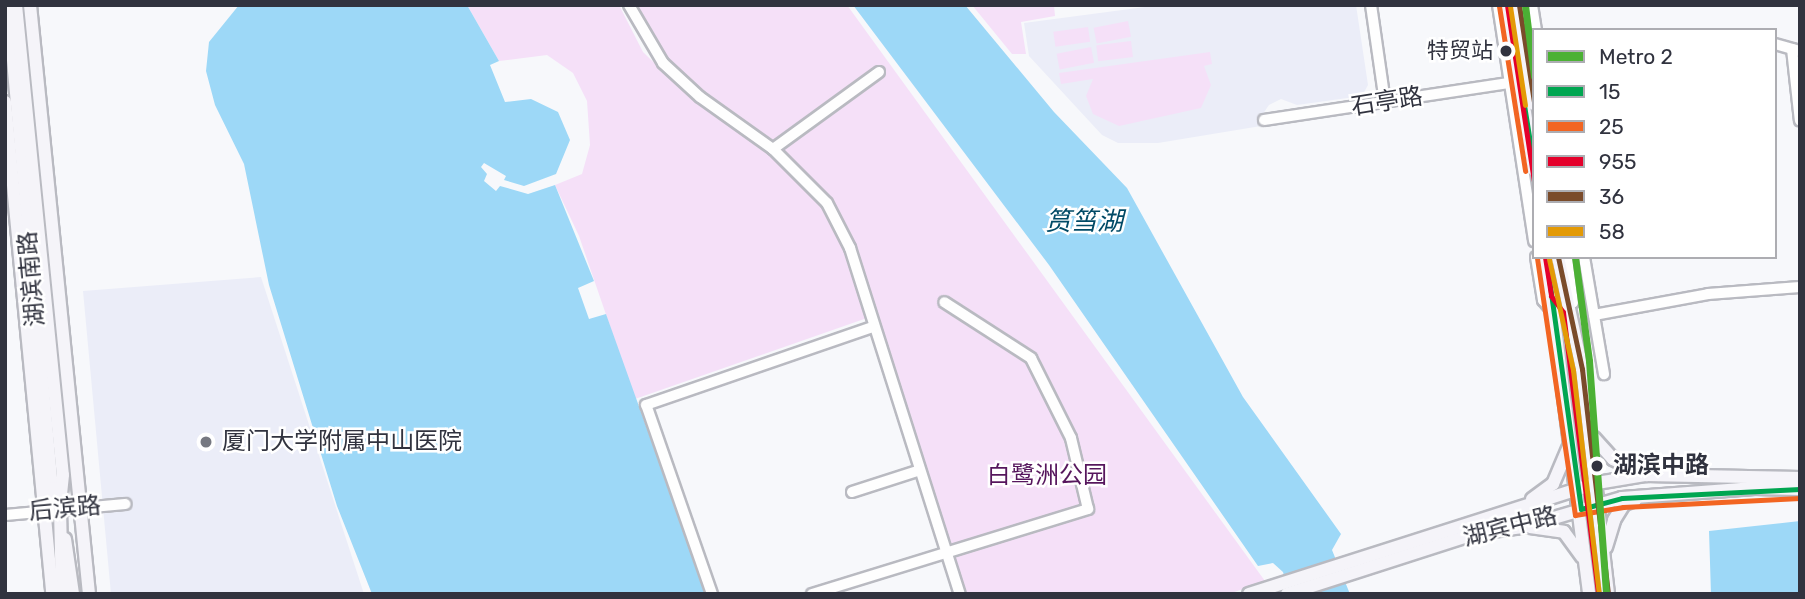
<!DOCTYPE html>
<html>
<head>
<meta charset="utf-8">
<style>
	body { margin:0 }
	#map { position:relative; width:1805px; height:599px; overflow:hidden; background:#f7f8fb; font-family:Rubik,"Noto Sans SC",sans-serif }
	div>[style] { position:absolute }
	.built>* { inset:0; background:#ebedf8 }
	.green>* { inset:0; background:#f5e0f8; transform-origin:0 0 }
	.water>* { inset:0; background:#9dd8f7 }
	.roads { filter:drop-shadow(2px 0 #b9bac1) drop-shadow(-2px 0 #b9bac1) drop-shadow(0 2px #b9bac1) drop-shadow(0 -2px #b9bac1) }
	.minor>* { height:10px; margin:-5px; padding:0 5px; transform-origin:5px; border-radius:5px; background:#fefefe }
	.major>* { height:12px; margin:-6px; padding:0 6px; transform-origin:6px; border-radius:6px; background:#f5f4f9 }
	.bus-1>* { height:5px; margin:-2.5px; padding:0 2.5px; transform-origin:2.5px; border-radius:2.5px; background:#00a651 }
	.bus-2>* { height:5px; margin:-2.5px; padding:0 2.5px; transform-origin:2.5px; border-radius:2.5px; background:#f26522 }
	.bus-3>* { height:5px; margin:-2.5px; padding:0 2.5px; transform-origin:2.5px; border-radius:2.5px; background:#e4002b }
	.bus-4>* { height:5px; margin:-2.5px; padding:0 2.5px; transform-origin:2.5px; border-radius:2.5px; background:#7a4b2a }
	.bus-5>* { height:5px; margin:-2.5px; padding:0 2.5px; transform-origin:2.5px; border-radius:2.5px; background:#e39a06 }
	.metro-1>* { height:7px; margin:-3.5px; padding:0 3.5px; transform-origin:3.5px; border-radius:3.5px; background:#4bb134 }
	.dots>* { width:19px; height:19px; translate:-50% -50%; box-sizing:border-box; border:4px solid #fff; border-radius:50% }
	span { translate:-50% -50%; white-space:nowrap; text-align:center; line-height:1.15; -webkit-text-stroke:5px #fff; paint-order:stroke }
	.bus-label { font-size:22px; color:#31333f }
	.right { translate:-100% -50%; text-align:right }
	.street-label { font-size:24px; color:#31333f }
	.poi-label { font-size:24px; color:#31333f }
	.left { translate:0 -50%; text-align:left }
	.stop-label { font-size:24px; color:#31333f; font-weight:700 }
	.park-label { font-size:24px; color:#56165d }
	.water-label { font-size:26px; color:#004a66; font-style:italic }
	.frame { position:absolute; inset:0; border:7px solid #31333f; pointer-events:none }
	.legend { position:absolute; left:1532px; top:28px; width:245px; height:231px; box-sizing:border-box; background:#fff; border:2px solid #adadb2; margin:0; padding:9px 12px; list-style:none; font-size:21px; color:#31333f }
	.legend li { display:flex; align-items:center; gap:14px; height:35px }
	.legend b { width:35px; border:2px solid #adadb2 }
</style>
</head>
<body>
<div id="map">
	<div class="built">
		<i style="clip-path:polygon(1160px 5px,1356px 5px,1368px 85px,1362px 96px,1297px 105px,1281px 99px,1269px 105px,1260px 118px,1261px 126px,1158px 143px,1118px 143px,1102px 135px,1029px 56px,1024px 23px)"></i>
		<i style="clip-path:polygon(261px 277px,364px 594px,111px 594px,83px 291px)"></i>
	</div>
	<div class="green">
		<i style="clip-path:polygon(467px 5px,619px 5px,643px 52px,680px 88px,761px 145px,816px 196px,846px 248px,867px 318px,635px 399px,579px 236px,555px 185px,582px 174px,590px 145px,587px 101px,573px 73px,547px 55px,499px 61px)"></i>
		<i style="clip-path:polygon(634px 5px,847px 5px,1265px 581px,1229px 594px,962px 594px,857px 249px,834px 204px,762px 133px,700px 97px,663px 63px)"></i>
		<i style="clip-path:polygon(972px 5px,1054px 5px,1055px 16px,1021px 22px,1026px 54px,1012px 54px)"></i>
		<i style="left:1128px;top:21px;width:16px;height:35px;rotate:79deg"></i>
		<i style="left:1088px;top:27px;width:15px;height:35px;rotate:82deg"></i>
		<i style="left:1131px;top:41px;width:16px;height:35px;rotate:83deg"></i>
		<i style="left:1091px;top:47px;width:16px;height:35px;rotate:79deg"></i>
		<i style="clip-path:polygon(1210px 52px,1212px 64px,1204px 66px,1211px 85px,1201px 108px,1119px 126px,1093px 114px,1086px 96px,1093px 79px,1061px 84px,1059px 73px)"></i>
	</div>
	<div class="water">
		<i style="clip-path:polygon(239px 5px,467px 5px,499px 61px,490px 65px,505px 102px,531px 99px,558px 112px,570px 140px,556px 174px,524px 186px,504px 180px,506px 176px,484px 163px,481px 167px,487px 174px,484px 181px,496px 191px,500px 186px,528px 194px,555px 185px,594px 281px,578px 288px,589px 319px,606px 314px,706px 594px,372px 594px,337px 506px,269px 285px,244px 164px,215px 105px,206px 71px,209px 42px)"></i>
		<i style="clip-path:polygon(853px 5px,965px 5px,1054px 112px,1127px 188px,1243px 397px,1341px 534px,1332px 550px,1350px 594px,1289px 594px,1283px 572px,1273px 563px,1258px 566px,1049px 265px)"></i>
		<i style="clip-path:polygon(1800px 521px,1800px 594px,1711px 594px,1709px 531px)"></i>
	</div>
	<div class="roads">
		<div class="minor">
			<i style="left:629px;top:5px;width:67px;rotate:59.6deg"></i>
			<i style="left:663px;top:63px;width:50px;rotate:42.6deg"></i>
			<i style="left:700px;top:97px;width:90px;rotate:35.5deg"></i>
			<i style="left:773px;top:149px;width:76px;rotate:45deg"></i>
			<i style="left:827px;top:203px;width:51px;rotate:62.9deg"></i>
			<i style="left:850px;top:248px;width:363px;rotate:72.4deg"></i>
			<i style="left:1371px;top:5px;width:98px;rotate:81.8deg"></i>
			<i style="left:1498px;top:5px;width:239px;rotate:81.3deg"></i>
			<i style="left:1532px;top:5px;width:25px;rotate:81deg"></i>
			<i style="left:1775px;top:44px;width:26px;rotate:16deg"></i>
			<i style="left:1792px;top:49px;width:72px;rotate:83.7deg"></i>
			<i style="left:1264px;top:120px;width:249px;rotate:-8.6deg"></i>
			<i style="left:773px;top:149px;width:131px;rotate:-36deg"></i>
			<i style="left:1536px;top:257px;width:44px;rotate:80.8deg"></i>
			<i style="left:1543px;top:300px;width:16px;rotate:50deg"></i>
			<i style="left:1567px;top:257px;width:46px;rotate:82.6deg"></i>
			<i style="left:1584px;top:257px;width:119px;rotate:80.3deg"></i>
			<i style="left:1594px;top:315px;width:116px;rotate:-10.4deg"></i>
			<i style="left:1708px;top:294px;width:92px;rotate:-4.4deg"></i>
			<i style="left:852px;top:492px;width:71px;rotate:-17.9deg"></i>
			<i style="left:5px;top:515px;width:121px;rotate:-5.2deg"></i>
			<i style="left:712px;top:594px;width:200px;rotate:-109.2deg"></i>
			<i style="left:646px;top:405px;width:240px;rotate:-19deg"></i>
			<i style="left:812px;top:594px;width:289px;rotate:-17.1deg"></i>
			<i style="left:1088px;top:509px;width:73px;rotate:-103.5deg"></i>
			<i style="left:1071px;top:438px;width:89px;rotate:-116.6deg"></i>
			<i style="left:1031px;top:358px;width:103px;rotate:-147.2deg"></i>
		</div>
		<div class="major">
			<i style="left:8px;top:5px;width:485px;rotate:84.8deg"></i>
			<i style="left:52px;top:488px;width:22px;rotate:69deg"></i>
			<i style="left:60px;top:509px;width:85px;rotate:88.7deg"></i>
			<i style="left:16px;top:5px;width:472px;rotate:84.3deg"></i>
			<i style="left:63px;top:475px;width:28px;rotate:96deg"></i>
			<i style="left:30px;top:5px;width:592px;rotate:84.28deg"></i>
			<i style="left:1508px;top:5px;width:167px;rotate:81deg"></i>
			<i style="left:1519px;top:5px;width:100px;rotate:81.4deg"></i>
			<i style="left:5px;top:102px;width:494px;rotate:84.5deg"></i>
			<i style="left:1546px;top:257px;width:340px;rotate:82.7deg"></i>
			<i style="left:1558px;top:257px;width:115px;rotate:77.9deg"></i>
			<i style="left:1582px;top:369px;width:226px;rotate:83.4deg"></i>
			<i style="left:1594px;top:438px;width:28px;rotate:48deg"></i>
			<i style="left:1613px;top:459px;width:37px;rotate:26deg"></i>
			<i style="left:1532px;top:499px;width:26px;rotate:-36deg"></i>
			<i style="left:1553px;top:484px;width:39px;rotate:-67deg"></i>
			<i style="left:1530px;top:527px;width:34px;rotate:8deg"></i>
			<i style="left:1564px;top:532px;width:31px;rotate:54deg"></i>
			<i style="left:65px;top:539px;width:56px;rotate:81.7deg"></i>
			<i style="left:1606px;top:547px;width:28px;rotate:-73deg"></i>
			<i style="left:1614px;top:520px;width:19px;rotate:-58deg"></i>
			<i style="left:1624px;top:504px;width:12px;rotate:-20deg"></i>
			<i style="left:1249px;top:594px;width:365px;rotate:-17.7deg"></i>
			<i style="left:1597px;top:483px;width:50px;rotate:-9.3deg"></i>
			<i style="left:1646px;top:475px;width:154px;rotate:1.1deg"></i>
			<i style="left:1287px;top:594px;width:200px;rotate:-17.8deg"></i>
			<i style="left:1477px;top:533px;width:46px;rotate:-7.4deg"></i>
			<i style="left:1523px;top:527px;width:103px;rotate:-16.3deg"></i>
			<i style="left:1622px;top:498px;width:133px;rotate:-4.3deg"></i>
			<i style="left:1755px;top:488px;width:45px;rotate:1.3deg"></i>
		</div>
	</div>
	<div class="bus-1">
		<i style="left:1508px;top:5px;width:165px;rotate:80.9deg"></i>
		<i style="left:1546px;top:257px;width:254px;rotate:82.1deg"></i>
		<i style="left:1581px;top:509px;width:42px;rotate:-15deg"></i>
		<i style="left:1622px;top:498px;width:178px;rotate:-2.9deg"></i>
	</div>
	<div class="bus-2">
		<i style="left:1499px;top:6px;width:167px;rotate:81deg"></i>
		<i style="left:1537px;top:258px;width:260px;rotate:81.6deg"></i>
		<i style="left:1575px;top:515px;width:49px;rotate:-9.5deg"></i>
		<i style="left:1623px;top:507px;width:177px;rotate:-2.9deg"></i>
	</div>
	<div class="bus-3">
		<i style="left:1507px;top:5px;width:178px;rotate:81.3deg"></i>
		<i style="left:1545px;top:257px;width:39px;rotate:81deg"></i>
		<i style="left:1551px;top:296px;width:20px;rotate:53deg"></i>
		<i style="left:1563px;top:312px;width:283px;rotate:82.9deg"></i>
	</div>
	<div class="bus-4">
		<i style="left:1519px;top:5px;width:98px;rotate:81.2deg"></i>
		<i style="left:1558px;top:257px;width:115px;rotate:77.9deg"></i>
		<i style="left:1582px;top:369px;width:226px;rotate:83.4deg"></i>
	</div>
	<div class="bus-5">
		<i style="left:1510px;top:6px;width:100px;rotate:81.4deg"></i>
		<i style="left:1549px;top:259px;width:114px;rotate:77.8deg"></i>
		<i style="left:1573px;top:370px;width:226px;rotate:83.4deg"></i>
	</div>
	<div class="metro-1">
		<i style="left:1525px;top:5px;width:72px;rotate:82.8deg"></i>
		<i style="left:1575px;top:257px;width:105px;rotate:82.3deg"></i>
		<i style="left:1589px;top:361px;width:234px;rotate:85.8deg"></i>
	</div>
	<div class="dots">
		<i style="left:1506px;top:51px;background:#31333f"></i>
		<i style="left:206px;top:442px;background:#767881"></i>
		<i style="left:1597px;top:466px;background:#31333f"></i>
	</div>
	<div class="bus-label">
		<span class="right" style="left:1493px;top:51px">特贸站</span>
	</div>
	<div class="street-label">
		<span style="left:1387px;top:102px;rotate:-9deg">石亭路</span>
		<span style="left:32px;top:279px;rotate:-95deg">湖滨南路</span>
		<span style="left:65px;top:509px;rotate:-5deg">后滨路</span>
		<span style="left:1510px;top:527px;rotate:-14deg">湖宾中路</span>
	</div>
	<div class="poi-label">
		<span class="left" style="left:222px;top:442px">厦门大学附属中山医院</span>
	</div>
	<div class="stop-label">
		<span class="left" style="left:1613px;top:466px">湖滨中路</span>
	</div>
	<div class="park-label">
		<span style="left:1047px;top:476px">白鹭洲公园</span>
	</div>
	<div class="water-label">
		<span style="left:1084px;top:222px">筼筜湖</span>
	</div>
	<div class="frame"></div>
	<ul class="legend">
	<li><b style="height:9px;background:#4bb134"></b>Metro 2</li>
	<li><b style="height:9px;background:#00a651"></b>15</li>
	<li><b style="height:9px;background:#f26522"></b>25</li>
	<li><b style="height:9px;background:#e4002b"></b>955</li>
	<li><b style="height:9px;background:#7a4b2a"></b>36</li>
	<li><b style="height:9px;background:#e39a06"></b>58</li>
	</ul>
</div>
</body>
</html>
